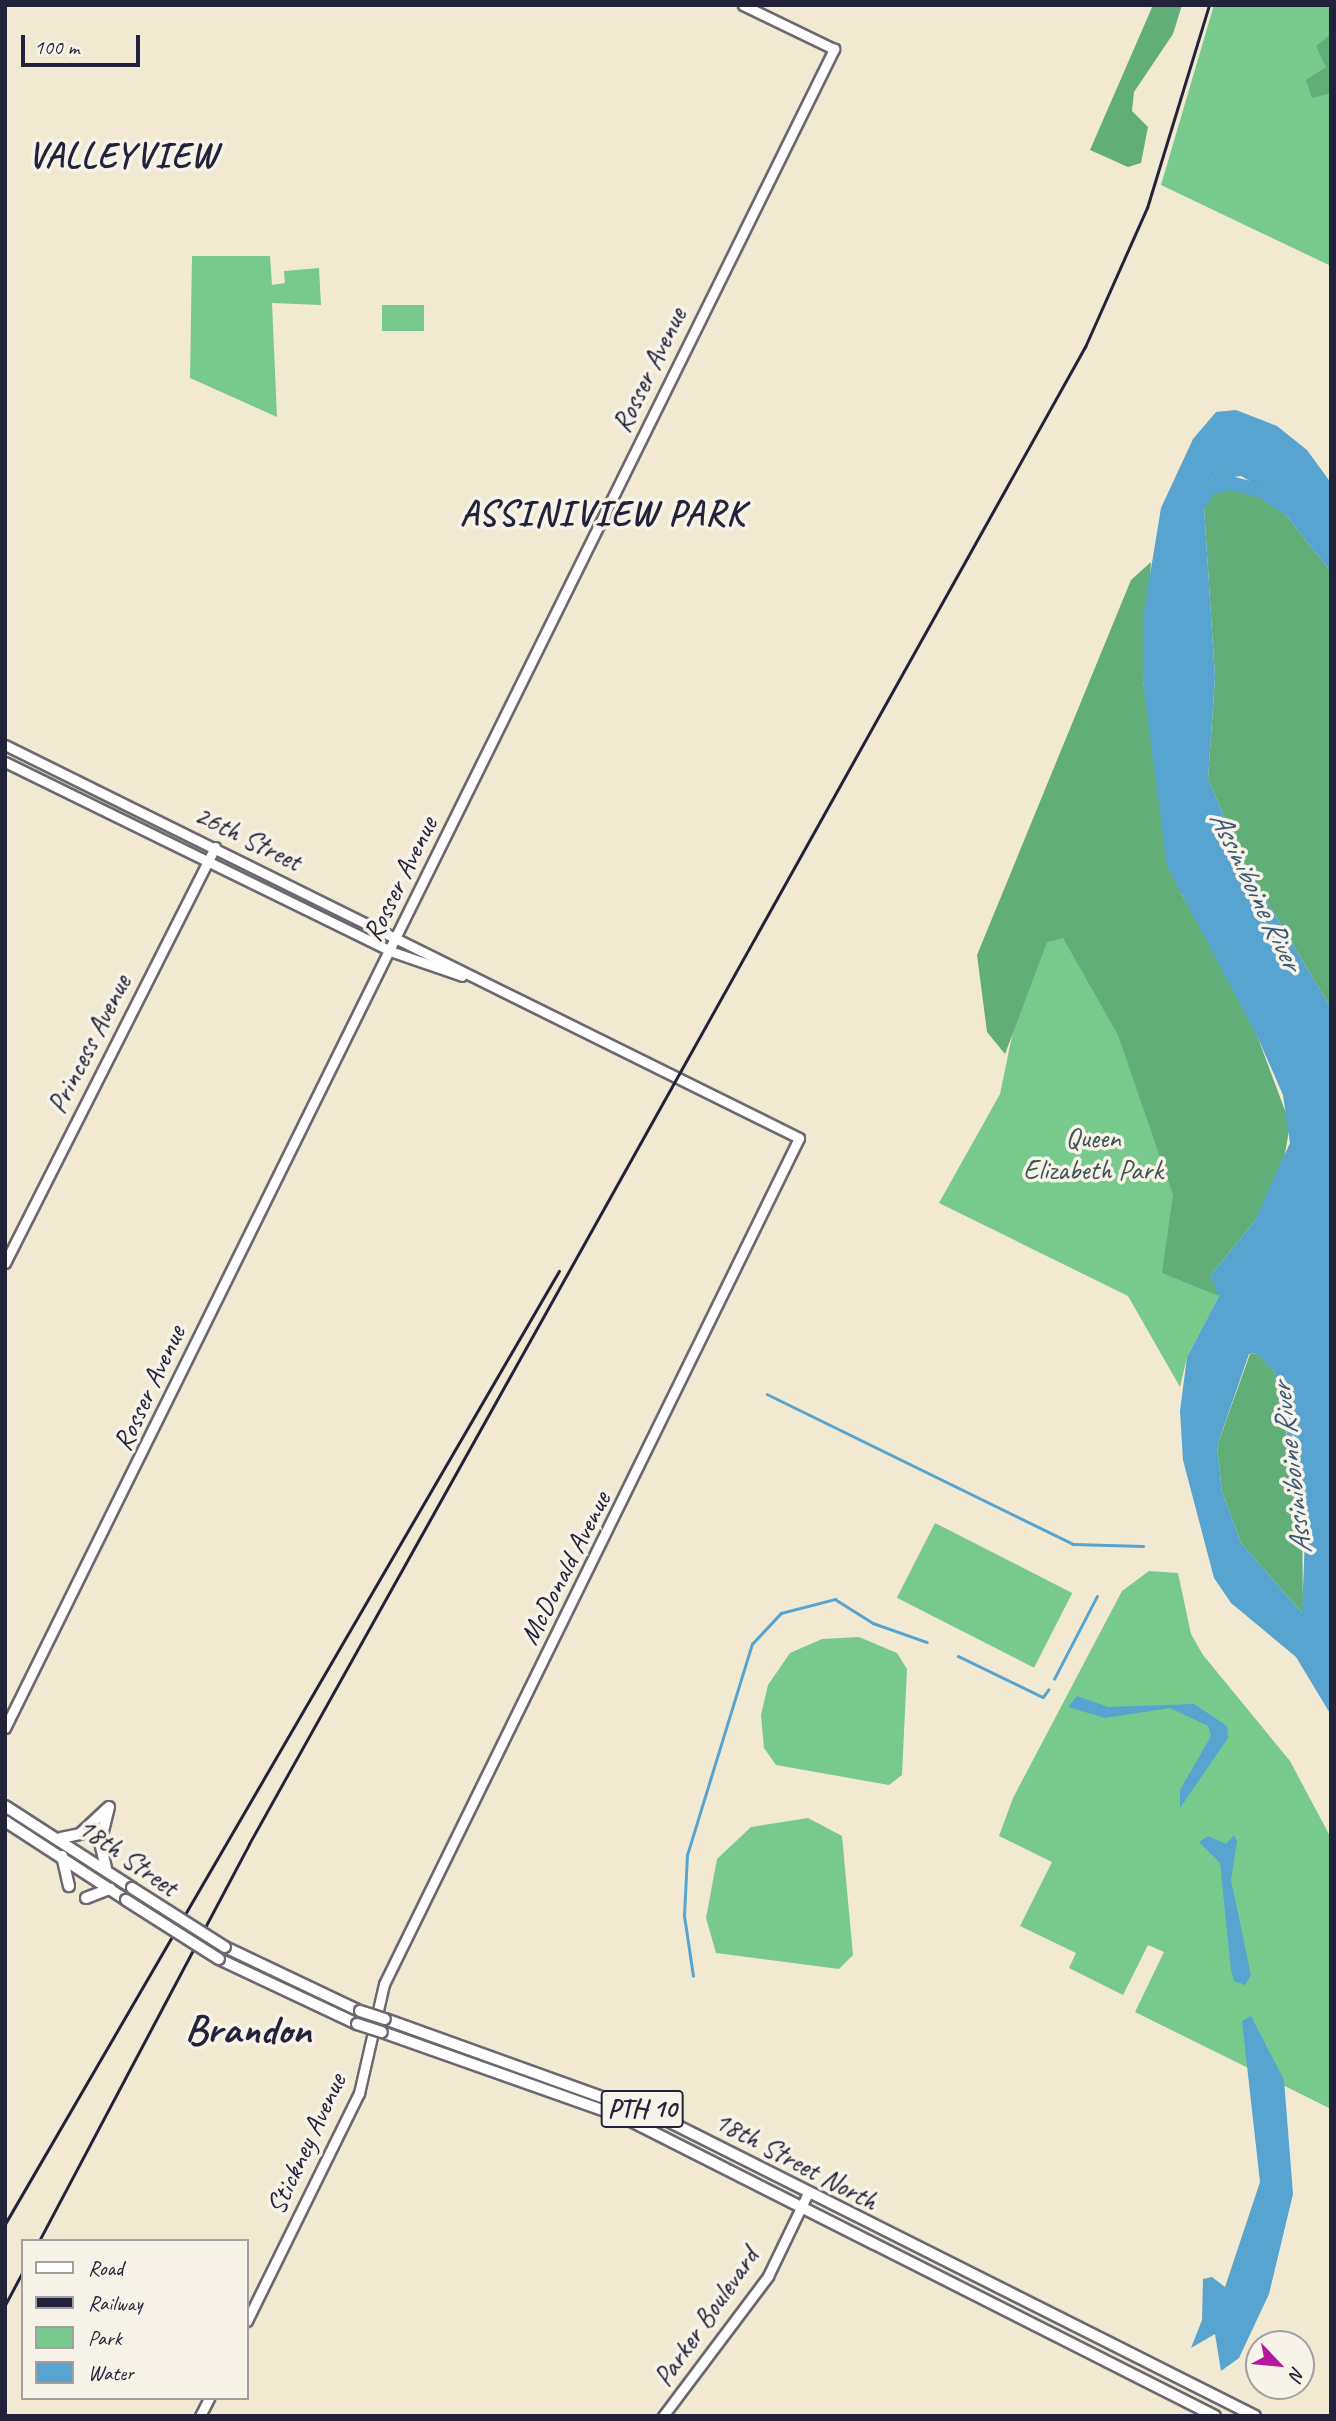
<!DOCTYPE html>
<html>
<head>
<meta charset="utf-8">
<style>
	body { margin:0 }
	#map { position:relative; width:1336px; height:2421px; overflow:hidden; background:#f2e9d3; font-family:Caveat,sans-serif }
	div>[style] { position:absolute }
	.green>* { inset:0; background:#77ca8c; transform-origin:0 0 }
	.forest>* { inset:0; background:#61ae78 }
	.water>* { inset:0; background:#56a4cf }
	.stream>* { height:2.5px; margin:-1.25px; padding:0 1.25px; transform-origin:1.25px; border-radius:1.25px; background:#56a4cf }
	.river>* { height:14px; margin:-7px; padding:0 7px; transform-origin:7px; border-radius:7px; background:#56a4cf }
	.roads { filter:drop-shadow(2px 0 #6b6870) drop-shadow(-2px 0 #6b6870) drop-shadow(0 2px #6b6870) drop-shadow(0 -2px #6b6870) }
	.tertiary>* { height:9px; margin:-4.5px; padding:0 4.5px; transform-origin:4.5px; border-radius:4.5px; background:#fff }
	.primary>* { height:10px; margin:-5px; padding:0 5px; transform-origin:5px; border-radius:5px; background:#fff }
	.rail>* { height:2.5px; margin:-1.25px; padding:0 1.25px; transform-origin:1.25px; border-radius:1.25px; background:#22223b }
	.bridges { filter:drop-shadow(2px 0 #6b6870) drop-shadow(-2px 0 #6b6870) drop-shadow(0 2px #6b6870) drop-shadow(0 -2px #6b6870) }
	.primary-bridge>* { height:10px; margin:-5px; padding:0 5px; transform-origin:5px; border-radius:5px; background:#fff }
	span { translate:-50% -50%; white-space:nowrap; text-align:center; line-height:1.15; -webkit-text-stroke:7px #f7f3e8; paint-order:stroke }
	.shield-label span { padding:2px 5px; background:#f7f3e8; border:2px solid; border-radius:5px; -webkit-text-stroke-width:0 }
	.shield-label { font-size:26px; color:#22223b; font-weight:700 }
	.street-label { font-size:28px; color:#22223b }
	.park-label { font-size:28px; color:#3c5453 }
	.water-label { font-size:30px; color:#375676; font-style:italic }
	.district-label { font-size:35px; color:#22223b; font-weight:700; letter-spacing:2px }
	.town-label { font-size:42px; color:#22223b; font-weight:700 }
	.frame { position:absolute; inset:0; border:7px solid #22223b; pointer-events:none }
	.legend { position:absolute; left:21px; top:2239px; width:228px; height:161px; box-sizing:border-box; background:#f7f3e8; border:2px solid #a29fa3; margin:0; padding:9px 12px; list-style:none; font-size:21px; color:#22223b }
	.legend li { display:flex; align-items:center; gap:14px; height:35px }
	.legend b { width:35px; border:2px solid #a29fa3 }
	.north { position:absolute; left:1245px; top:2330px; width:70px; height:70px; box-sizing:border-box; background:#f7f3e8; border:2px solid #a29fa3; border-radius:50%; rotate:116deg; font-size:19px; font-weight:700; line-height:28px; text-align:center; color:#22223b }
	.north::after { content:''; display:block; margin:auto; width:24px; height:32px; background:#b5179e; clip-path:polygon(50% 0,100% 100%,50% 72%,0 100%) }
	.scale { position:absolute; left:21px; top:35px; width:119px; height:32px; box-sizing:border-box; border:4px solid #22223b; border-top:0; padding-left:9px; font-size:21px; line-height:24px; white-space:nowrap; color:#22223b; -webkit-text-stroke:5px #f7f3e8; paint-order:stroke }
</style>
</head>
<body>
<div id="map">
	<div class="green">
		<i style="clip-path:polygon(1214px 5px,1331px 5px,1331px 266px,1161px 185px)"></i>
		<i style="clip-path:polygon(192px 256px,270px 256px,272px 285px,285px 283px,284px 271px,319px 268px,321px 305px,272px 303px,277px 417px,190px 378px)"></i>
		<i style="left:424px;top:305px;width:26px;height:42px;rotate:90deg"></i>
		<i style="clip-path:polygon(1048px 862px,1108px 869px,1219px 1296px,1187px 1357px,1180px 1387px,1128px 1296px,939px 1203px,1000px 1094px)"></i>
		<i style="left:935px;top:1523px;width:154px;height:84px;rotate:27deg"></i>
		<i style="clip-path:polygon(1149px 1571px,1178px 1573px,1191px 1634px,1203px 1655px,1290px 1761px,1331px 1838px,1331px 2109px,1135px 2012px,1164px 1952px,1148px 1945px,1123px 1995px,1069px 1968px,1076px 1953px,1020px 1926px,1052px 1862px,999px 1836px,1013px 1798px,1122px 1591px)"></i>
		<i style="clip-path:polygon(859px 1637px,897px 1653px,907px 1669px,902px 1775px,889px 1785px,776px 1765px,764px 1748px,761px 1715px,768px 1685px,790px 1653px,822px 1639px)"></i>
		<i style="clip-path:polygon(808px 1818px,842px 1836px,853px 1955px,839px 1969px,716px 1953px,706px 1918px,717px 1859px,751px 1827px)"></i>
	</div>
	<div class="forest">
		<i style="clip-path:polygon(1153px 5px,1182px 5px,1173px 34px,1134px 92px,1132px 111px,1148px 127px,1141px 163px,1128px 167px,1090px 150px)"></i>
		<i style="clip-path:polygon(1331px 34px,1331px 93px,1312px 98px,1306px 80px,1326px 67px,1316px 46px)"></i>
		<i style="clip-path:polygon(1225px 473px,1267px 491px,1331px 572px,1331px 1008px,1243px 862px,1208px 779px,1215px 678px,1204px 506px,1211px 481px)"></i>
		<i style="clip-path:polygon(1151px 562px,1143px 682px,1182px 895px,1210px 937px,1258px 1038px,1290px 1124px,1283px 1166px,1254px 1222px,1210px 1276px,1219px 1296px,1162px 1273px,1173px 1195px,1118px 1035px,1063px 938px,1047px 942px,1005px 1054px,987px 1032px,977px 955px,1131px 580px)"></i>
		<i style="clip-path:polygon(1258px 1353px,1274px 1371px,1302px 1512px,1303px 1614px,1241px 1543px,1222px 1492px,1217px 1446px,1250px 1354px)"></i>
	</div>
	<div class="water">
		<i style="clip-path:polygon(evenodd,1236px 410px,1277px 426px,1307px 450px,1331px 483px,1331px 572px,1267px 491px,1241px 476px,1211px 480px,1204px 506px,1215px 678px,1208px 779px,1243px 862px,1331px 1008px,1331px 1715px,1296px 1657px,1231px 1603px,1214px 1578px,1183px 1460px,1180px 1411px,1187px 1357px,1219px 1296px,1210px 1276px,1254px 1222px,1290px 1143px,1283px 1095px,1258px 1038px,1167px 866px,1143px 682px,1144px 611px,1161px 508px,1193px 439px,1216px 412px,1236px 410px,1257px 1353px,1274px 1371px,1298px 1487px,1305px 1537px,1302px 1613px,1241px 1543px,1222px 1492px,1217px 1446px,1249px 1354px,1257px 1353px)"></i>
		<i style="clip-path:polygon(1077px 1696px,1108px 1707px,1194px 1704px,1227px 1726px,1228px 1738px,1180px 1808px,1180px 1790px,1211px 1736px,1208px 1726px,1170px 1708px,1105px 1718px,1068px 1707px)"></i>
		<i style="clip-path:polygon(1208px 1836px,1226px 1844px,1234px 1835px,1237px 1841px,1231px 1880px,1251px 1975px,1245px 1985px,1234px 1981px,1231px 1970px,1220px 1863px,1199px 1842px)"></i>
		<i style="clip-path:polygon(1251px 2016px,1284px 2080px,1293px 2194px,1269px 2294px,1239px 2358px,1221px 2371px,1215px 2334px,1191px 2348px,1202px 2320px,1203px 2279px,1212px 2277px,1225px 2287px,1260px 2182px,1242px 2021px)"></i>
	</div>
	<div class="stream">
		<i style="left:767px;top:1394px;width:341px;rotate:26.1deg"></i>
		<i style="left:1073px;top:1544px;width:70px;rotate:1.6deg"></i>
		<i style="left:958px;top:1656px;width:94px;rotate:25.8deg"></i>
		<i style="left:1043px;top:1697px;width:9px;rotate:-54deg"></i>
		<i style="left:1054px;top:1679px;width:93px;rotate:-62.6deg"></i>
		<i style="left:693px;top:1976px;width:61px;rotate:-98.5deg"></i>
		<i style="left:684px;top:1916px;width:61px;rotate:-87.2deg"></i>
		<i style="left:687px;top:1855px;width:221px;rotate:-72.9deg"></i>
		<i style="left:752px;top:1644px;width:42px;rotate:-46.9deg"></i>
		<i style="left:781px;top:1613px;width:56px;rotate:-14.5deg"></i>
		<i style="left:835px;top:1599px;width:45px;rotate:32.3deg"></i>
		<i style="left:873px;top:1623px;width:57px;rotate:19.4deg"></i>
	</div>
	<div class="river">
		<i style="left:1200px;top:503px;width:17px;rotate:-59deg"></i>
		<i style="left:1209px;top:488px;width:22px;rotate:-13deg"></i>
		<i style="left:1230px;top:483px;width:33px;rotate:14deg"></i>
		<i style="left:1262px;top:491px;width:30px;rotate:34deg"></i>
	</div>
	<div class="roads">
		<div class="tertiary">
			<i style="left:5px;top:745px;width:886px;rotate:26.33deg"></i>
			<i style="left:799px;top:1138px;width:942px;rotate:116.13deg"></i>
			<i style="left:384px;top:1984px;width:112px;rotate:102.9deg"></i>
			<i style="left:359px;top:2093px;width:254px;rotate:116.2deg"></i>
			<i style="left:5px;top:762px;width:429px;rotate:26.1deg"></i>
			<i style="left:390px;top:951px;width:76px;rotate:19.1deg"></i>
			<i style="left:5px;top:1263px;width:466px;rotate:-63.2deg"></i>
			<i style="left:5px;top:1728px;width:1873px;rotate:-63.72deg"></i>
			<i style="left:834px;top:49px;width:101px;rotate:-154.2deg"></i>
			<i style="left:200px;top:2416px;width:20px;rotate:-63deg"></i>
			<i style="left:663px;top:2416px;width:175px;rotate:-53.1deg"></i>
			<i style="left:768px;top:2276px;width:92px;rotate:-64.3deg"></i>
		</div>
		<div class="primary">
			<i style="left:5px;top:1806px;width:151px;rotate:32.8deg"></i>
			<i style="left:5px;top:1821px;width:145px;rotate:33.1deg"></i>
			<i style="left:61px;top:1838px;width:19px;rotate:-12deg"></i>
			<i style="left:80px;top:1834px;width:37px;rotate:-43deg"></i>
			<i style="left:62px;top:1856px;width:31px;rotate:77deg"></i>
			<i style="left:106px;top:1868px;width:26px;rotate:-103deg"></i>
			<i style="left:100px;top:1843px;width:37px;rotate:-76deg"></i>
			<i style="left:86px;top:1898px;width:26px;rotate:-21deg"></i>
			<i style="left:225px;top:1947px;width:149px;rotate:25.4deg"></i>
			<i style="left:219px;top:1959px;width:153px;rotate:25.2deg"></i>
			<i style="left:385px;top:2019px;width:301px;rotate:19.8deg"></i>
			<i style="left:668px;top:2121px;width:657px;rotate:26.68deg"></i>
			<i style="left:382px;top:2032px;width:258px;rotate:19.5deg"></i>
			<i style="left:625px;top:2118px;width:661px;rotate:26.8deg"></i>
		</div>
	</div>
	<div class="rail">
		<i style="left:5px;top:2224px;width:1102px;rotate:-59.83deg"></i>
		<i style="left:39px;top:2241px;width:449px;rotate:-62.1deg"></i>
		<i style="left:249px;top:1844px;width:1715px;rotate:-60.82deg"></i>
		<i style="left:1085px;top:347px;width:152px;rotate:-66deg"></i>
		<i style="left:1147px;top:208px;width:212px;rotate:-73deg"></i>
		<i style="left:5px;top:2305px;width:38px;rotate:-62deg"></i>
	</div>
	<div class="bridges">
		<div class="primary-bridge">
			<i style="left:132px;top:1888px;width:110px;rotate:32.4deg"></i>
			<i style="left:126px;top:1900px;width:110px;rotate:32.4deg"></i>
			<i style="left:360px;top:2011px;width:26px;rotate:18deg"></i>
			<i style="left:357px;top:2024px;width:26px;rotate:18deg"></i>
		</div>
	</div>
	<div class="shield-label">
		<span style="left:642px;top:2109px">PTH 10</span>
	</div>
	<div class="street-label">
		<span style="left:649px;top:370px;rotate:-64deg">Rosser Avenue</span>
		<span style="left:248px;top:838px;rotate:26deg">26th Street</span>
		<span style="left:400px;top:879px;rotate:-64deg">Rosser Avenue</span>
		<span style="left:89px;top:1044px;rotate:-63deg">Princess Avenue</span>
		<span style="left:149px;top:1388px;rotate:-65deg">Rosser Avenue</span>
		<span style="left:565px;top:1568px;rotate:-63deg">McDonald Avenue</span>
		<span style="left:128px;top:1857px;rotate:35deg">18th Street</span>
		<span style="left:306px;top:2144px;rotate:-65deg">Stickney Avenue</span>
		<span style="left:796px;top:2161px;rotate:28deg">18th Street North</span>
		<span style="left:706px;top:2317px;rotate:-55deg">Parker Boulevard</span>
	</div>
	<div class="park-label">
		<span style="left:1093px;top:1154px">Queen<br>Elizabeth Park</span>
	</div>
	<div class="water-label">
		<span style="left:1256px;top:890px;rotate:64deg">Assiniboine River</span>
		<span style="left:1291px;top:1469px;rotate:-97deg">Assiniboine River</span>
	</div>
	<div class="district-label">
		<span style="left:123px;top:156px">VALLEYVIEW</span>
		<span style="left:603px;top:514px">ASSINIVIEW PARK</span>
	</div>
	<div class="town-label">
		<span style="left:248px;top:2030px">Brandon</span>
	</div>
	<div class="frame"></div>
	<ul class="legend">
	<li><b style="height:9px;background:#fff"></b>Road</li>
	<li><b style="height:9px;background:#22223b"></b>Railway</li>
	<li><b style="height:19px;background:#77ca8c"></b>Park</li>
	<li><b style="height:19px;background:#56a4cf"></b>Water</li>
	</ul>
	<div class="north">N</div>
	<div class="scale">100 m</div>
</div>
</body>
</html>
